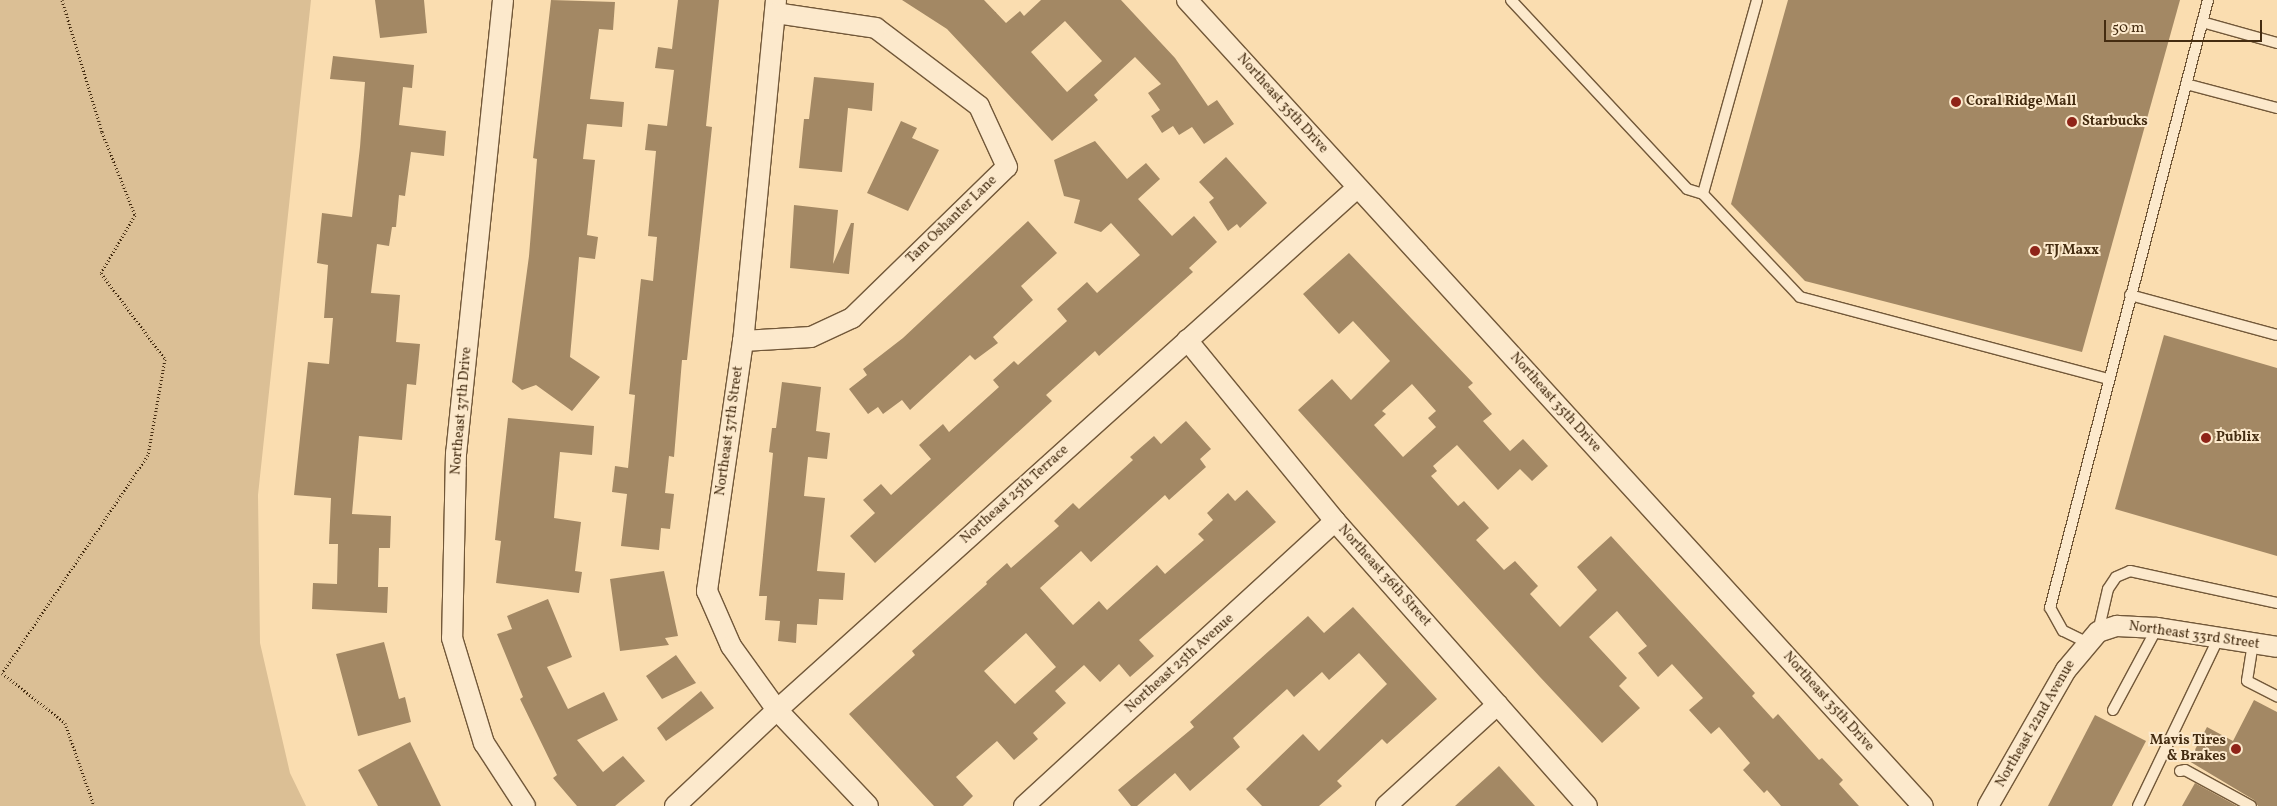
<!DOCTYPE html>
<html>
<head>
<meta charset="utf-8">
<style>
	body { margin:0 }
	#map { position:relative; width:2277px; height:806px; overflow:hidden; background:#faddb0; font-family:Vollkorn,serif }
	div>[style] { position:absolute }
	.green>* { inset:0; background:#dbbf95 }
	.building>* { inset:0; background:#a38864 }
	.path>* { height:3px; margin-top:-1.5px; transform-origin:0; background:repeating-linear-gradient(90deg,#442c11 0 1px,transparent 0 3.5px) }
	.roads { filter:drop-shadow(1px 0 #725839) drop-shadow(-1px 0 #725839) drop-shadow(0 1px #725839) drop-shadow(0 -1px #725839) }
	.service>* { height:10px; margin:-5px; padding:0 5px; transform-origin:5px; border-radius:5px; background:#fce9cc }
	.minor>* { height:20px; margin:-10px; padding:0 10px; transform-origin:10px; border-radius:10px; background:#fce9cc }
	.dots>* { width:14px; height:14px; translate:-50% -50%; box-sizing:border-box; border:2px solid #fce9cc; border-radius:50% }
	span { translate:-50% -50%; white-space:nowrap; text-align:center; line-height:1.15; -webkit-text-stroke:4px #fce9cc; paint-order:stroke }
	.poi-label { font-size:14px; color:#442c11; font-weight:700 }
	.left { translate:0 -50%; text-align:left }
	.right { translate:-100% -50%; text-align:right }
	.street-label { font-size:14px; color:#442c11 }
	.scale { position:absolute; left:2104px; top:20px; width:158px; height:22px; box-sizing:border-box; border:2px solid #442c11; border-top:0; padding-left:6px; font-size:15px; line-height:18px; white-space:nowrap; color:#442c11; -webkit-text-stroke:4px #fce9cc; paint-order:stroke }
</style>
</head>
<body>
<div id="map">
	<div class="green">
		<i style="clip-path:polygon(0 0,311px 0,258px 495px,260px 643px,290px 773px,306px 806px,0 806px)"></i>
	</div>
	<div class="building">
		<i style="clip-path:polygon(375px 0,424px 0,427px 33px,380px 38px)"></i>
		<i style="clip-path:polygon(551px 0,615px 2px,613px 30px,599px 29px,590px 99px,624px 102px,622px 127px,587px 124px,583px 159px,595px 160px,587px 235px,598px 237px,595px 259px,579px 257px,570px 357px,600px 377px,572px 411px,536px 385px,522px 390px,512px 382px,529px 256px,537px 159px,533px 158px)"></i>
		<i style="clip-path:polygon(678px 0,719px 0,706px 126px,712px 127px,687px 360px,682px 360px,674px 457px,669px 456px,665px 493px,674px 494px,670px 529px,661px 528px,659px 550px,621px 546px,627px 494px,612px 492px,615px 466px,628px 468px,635px 395px,629px 394px,641px 279px,653px 281px,657px 237px,648px 236px,656px 151px,645px 150px,648px 124px,667px 126px,674px 70px,655px 68px,658px 47px,672px 49px)"></i>
		<i style="clip-path:polygon(evenodd,902px 0,984px 0,1006px 23px,1020px 11px,1024px 16px,1041px 0,1121px 0,1175px 58px,1208px 106px,1217px 100px,1234px 124px,1204px 144px,1192px 127px,1179px 135px,1173px 126px,1162px 133px,1151px 116px,1160px 110px,1148px 93px,1161px 84px,1135px 57px,1094px 95px,1098px 100px,1052px 141px,947px 29px,902px 0,1065px 21px,1102px 61px,1067px 92px,1031px 52px,1065px 21px)"></i>
		<i style="clip-path:polygon(1788px 0,2180px 0,2082px 352px,1805px 281px,1731px 204px)"></i>
		<i style="clip-path:polygon(333px 56px,414px 65px,412px 88px,403px 87px,399px 125px,446px 131px,444px 156px,411px 152px,405px 196px,399px 195px,396px 227px,392px 227px,389px 246px,377px 244px,371px 293px,400px 295px,396px 342px,420px 344px,416px 385px,407px 384px,402px 440px,359px 436px,352px 514px,391px 516px,390px 548px,379px 548px,378px 587px,388px 587px,387px 613px,312px 609px,313px 583px,337px 584px,338px 544px,329px 544px,331px 498px,294px 495px,308px 362px,329px 364px,333px 318px,324px 318px,328px 265px,317px 263px,322px 213px,352px 217px,360px 147px,365px 82px,330px 79px)"></i>
		<i style="clip-path:polygon(814px 77px,874px 83px,872px 111px,848px 108px,842px 172px,799px 168px,804px 119px,809px 119px)"></i>
		<i style="clip-path:polygon(901px 121px,917px 128px,912px 138px,939px 150px,908px 211px,867px 193px)"></i>
		<i style="clip-path:polygon(1095px 141px,1127px 179px,1146px 163px,1160px 179px,1138px 199px,1172px 236px,1194px 216px,1217px 242px,1189px 268px,1193px 272px,1099px 356px,1095px 351px,1046px 395px,1052px 401px,875px 563px,850px 536px,875px 513px,863px 500px,881px 484px,891px 495px,931px 459px,919px 445px,943px 424px,949px 432px,999px 387px,993px 380px,1014px 361px,1018px 365px,1067px 321px,1057px 309px,1087px 282px,1097px 293px,1140px 255px,1111px 223px,1101px 232px,1074px 223px,1080px 200px,1064px 196px,1054px 160px)"></i>
		<i style="clip-path:polygon(1226px 157px,1267px 203px,1240px 228px,1237px 224px,1228px 231px,1209px 202px,1214px 198px,1199px 182px)"></i>
		<i style="clip-path:polygon(794px 205px,838px 210px,833px 264px,851px 223px,854px 223px,849px 274px,790px 268px)"></i>
		<i style="clip-path:polygon(1028px 221px,1057px 253px,1021px 286px,1033px 300px,993px 337px,998px 343px,975px 360px,970px 355px,910px 410px,902px 400px,883px 414px,878px 407px,868px 414px,849px 389px,867px 375px,863px 369px,903px 338px)"></i>
		<i style="clip-path:polygon(evenodd,1349px 253px,1473px 383px,1468px 387px,1492px 414px,1483px 421px,1510px 451px,1523px 439px,1548px 466px,1532px 481px,1520px 469px,1498px 490px,1457px 445px,1433px 466px,1437px 471px,1431px 476px,1458px 506px,1464px 501px,1489px 528px,1476px 540px,1504px 570px,1515px 561px,1538px 586px,1530px 594px,1560px 627px,1597px 590px,1577px 567px,1611px 536px,1755px 693px,1752px 696px,1773px 719px,1778px 714px,1819px 760px,1822px 758px,1843px 780px,1839px 784px,1859px 806px,1781px 806px,1767px 790px,1764px 793px,1743px 770px,1750px 763px,1719px 727px,1711px 734px,1689px 710px,1703px 698px,1672px 664px,1658px 677px,1638px 653px,1647px 646px,1617px 611px,1589px 637px,1627px 678px,1619px 686px,1640px 708px,1602px 743px,1540px 677px,1298px 410px,1332px 379px,1351px 400px,1390px 361px,1353px 321px,1339px 334px,1303px 294px,1349px 253px,1412px 384px,1436px 411px,1428px 418px,1436px 427px,1403px 457px,1374px 425px,1386px 414px,1382px 411px,1412px 384px)"></i>
		<i style="clip-path:polygon(2164px 335px,2277px 368px,2277px 556px,2115px 509px)"></i>
		<i style="clip-path:polygon(782px 382px,821px 387px,816px 431px,830px 433px,827px 459px,808px 457px,804px 496px,825px 498px,817px 571px,845px 573px,843px 600px,819px 599px,817px 625px,797px 624px,796px 643px,778px 641px,780px 621px,765px 620px,767px 596px,759px 596px,773px 453px,769px 452px,772px 428px,776px 428px)"></i>
		<i style="clip-path:polygon(508px 418px,594px 426px,592px 455px,560px 452px,554px 518px,581px 522px,575px 571px,582px 572px,579px 593px,496px 583px,501px 541px,495px 540px)"></i>
		<i style="clip-path:polygon(evenodd,1186px 421px,1211px 449px,1200px 459px,1206px 467px,1169px 500px,1165px 495px,1091px 562px,1081px 551px,1040px 588px,1073px 625px,1099px 601px,1107px 610px,1157px 565px,1165px 574px,1204px 540px,1198px 534px,1213px 520px,1207px 513px,1228px 493px,1235px 501px,1247px 490px,1276px 522px,1139px 640px,1154px 656px,1130px 677px,1119px 664px,1100px 682px,1084px 665px,1055px 691px,1066px 703px,1033px 733px,1038px 739px,1014px 760px,997px 741px,956px 777px,973px 796px,963px 806px,934px 806px,849px 714px,915px 655px,912px 651px,987px 584px,986px 582px,1007px 563px,1011px 568px,1059px 526px,1054px 521px,1073px 503px,1079px 509px,1133px 460px,1130px 457px,1154px 436px,1161px 444px,1186px 421px,1026px 633px,1056px 667px,1015px 704px,984px 671px,1026px 633px)"></i>
		<i style="clip-path:polygon(664px 571px,678px 636px,665px 638px,669px 645px,620px 651px,610px 579px)"></i>
		<i style="clip-path:polygon(548px 599px,572px 657px,547px 667px,568px 709px,604px 692px,618px 720px,577px 740px,603px 772px,623px 756px,645px 781px,615px 806px,577px 806px,553px 778px,557px 775px,520px 699px,523px 697px,497px 634px,512px 629px,507px 616px)"></i>
		<i style="clip-path:polygon(1353px 607px,1437px 699px,1387px 744px,1382px 739px,1337px 781px,1342px 786px,1319px 806px,1262px 806px,1246px 789px,1303px 734px,1319px 751px,1387px 684px,1359px 653px,1329px 680px,1322px 672px,1294px 697px,1287px 689px,1233px 738px,1240px 747px,1190px 791px,1175px 773px,1137px 806px,1131px 806px,1118px 790px,1194px 727px,1190px 722px,1308px 616px,1324px 633px)"></i>
		<i style="clip-path:polygon(384px 642px,399px 699px,405px 697px,411px 722px,358px 736px,336px 654px)"></i>
		<i style="clip-path:polygon(676px 655px,696px 683px,662px 699px,646px 676px)"></i>
		<i style="clip-path:polygon(701px 691px,714px 708px,666px 741px,657px 728px)"></i>
		<i style="clip-path:polygon(2254px 700px,2277px 712px,2277px 806px,2258px 806px,2254px 800px,2189px 761px,2207px 727px,2233px 741px)"></i>
		<i style="clip-path:polygon(2095px 715px,2146px 741px,2112px 806px,2048px 806px)"></i>
		<i style="clip-path:polygon(410px 742px,441px 806px,378px 806px,358px 770px)"></i>
		<i style="clip-path:polygon(1499px 766px,1535px 806px,1455px 806px)"></i>
		<i style="clip-path:polygon(2195px 783px,2237px 806px,2182px 806px)"></i>
	</div>
	<div class="path">
		<i style="left:62px;top:0;width:138px;rotate:73.1deg"></i>
		<i style="left:102px;top:132px;width:89px;rotate:68.3deg"></i>
		<i style="left:135px;top:215px;width:67px;rotate:120.4deg"></i>
		<i style="left:101px;top:273px;width:107px;rotate:53.3deg"></i>
		<i style="left:165px;top:359px;width:97px;rotate:100deg"></i>
		<i style="left:148px;top:455px;width:262px;rotate:123.8deg"></i>
		<i style="left:2px;top:673px;width:80px;rotate:38.4deg"></i>
		<i style="left:65px;top:723px;width:88px;rotate:70.7deg"></i>
	</div>
	<div class="roads">
		<div class="service">
			<i style="left:1511px;top:0;width:258px;rotate:47deg"></i>
			<i style="left:1687px;top:189px;width:17px;rotate:17deg"></i>
			<i style="left:1757px;top:0;width:201px;rotate:105.6deg"></i>
			<i style="left:1703px;top:194px;width:141px;rotate:46.7deg"></i>
			<i style="left:1800px;top:297px;width:319px;rotate:14.9deg"></i>
			<i style="left:2202px;top:22px;width:78px;rotate:15.6deg"></i>
			<i style="left:2186px;top:84px;width:94px;rotate:14.8deg"></i>
			<i style="left:2130px;top:295px;width:152px;rotate:15.2deg"></i>
			<i style="left:2098px;top:632px;width:44px;rotate:-76.9deg"></i>
			<i style="left:2108px;top:589px;width:14px;rotate:-56deg"></i>
			<i style="left:2116px;top:577px;width:15px;rotate:-23deg"></i>
			<i style="left:2130px;top:571px;width:150px;rotate:12.3deg"></i>
			<i style="left:2086px;top:642px;width:25px;rotate:-154deg"></i>
			<i style="left:2063px;top:631px;width:26px;rotate:-119deg"></i>
			<i style="left:2050px;top:608px;width:628px;rotate:-75.43deg"></i>
			<i style="left:2253px;top:643px;width:38px;rotate:99deg"></i>
			<i style="left:2247px;top:681px;width:34px;rotate:27deg"></i>
			<i style="left:2113px;top:710px;width:93px;rotate:-61.8deg"></i>
			<i style="left:2180px;top:771px;width:5px;rotate:-11deg"></i>
			<i style="left:2185px;top:770px;width:75px;rotate:28.6deg"></i>
			<i style="left:2138px;top:806px;width:187px;rotate:-64.4deg"></i>
		</div>
		<div class="minor">
			<i style="left:503px;top:0;width:455px;rotate:95.9deg"></i>
			<i style="left:456px;top:453px;width:185px;rotate:91.2deg"></i>
			<i style="left:452px;top:638px;width:110px;rotate:73.1deg"></i>
			<i style="left:484px;top:743px;width:75px;rotate:56.9deg"></i>
			<i style="left:776px;top:0;width:343px;rotate:95.5deg"></i>
			<i style="left:743px;top:341px;width:253px;rotate:98.2deg"></i>
			<i style="left:707px;top:591px;width:60px;rotate:66.4deg"></i>
			<i style="left:731px;top:646px;width:79px;rotate:54.3deg"></i>
			<i style="left:777px;top:710px;width:132px;rotate:46.5deg"></i>
			<i style="left:1187px;top:0;width:1091px;rotate:47.6deg"></i>
			<i style="left:1187px;top:340px;width:234px;rotate:50.7deg"></i>
			<i style="left:1335px;top:521px;width:380px;rotate:48.5deg"></i>
			<i style="left:743px;top:341px;width:68px;rotate:-3.4deg"></i>
			<i style="left:811px;top:337px;width:45px;rotate:-24.9deg"></i>
			<i style="left:852px;top:318px;width:216px;rotate:-44.3deg"></i>
			<i style="left:1007px;top:167px;width:67px;rotate:-114.7deg"></i>
			<i style="left:979px;top:106px;width:129px;rotate:-142.9deg"></i>
			<i style="left:876px;top:28px;width:101px;rotate:-171.5deg"></i>
			<i style="left:675px;top:806px;width:140px;rotate:-43.3deg"></i>
			<i style="left:777px;top:710px;width:780px;rotate:-41.99deg"></i>
			<i style="left:1024px;top:806px;width:422px;rotate:-42.5deg"></i>
			<i style="left:1386px;top:806px;width:151px;rotate:-42.3deg"></i>
			<i style="left:1988px;top:806px;width:157px;rotate:-60.2deg"></i>
			<i style="left:2066px;top:670px;width:50px;rotate:-49.9deg"></i>
			<i style="left:2098px;top:632px;width:20px;rotate:-18deg"></i>
			<i style="left:2117px;top:626px;width:40px;rotate:2.9deg"></i>
			<i style="left:2157px;top:628px;width:121px;rotate:9deg"></i>
		</div>
	</div>
	<div class="dots">
		<i style="left:1956px;top:102px;background:#8f2418"></i>
		<i style="left:2072px;top:122px;background:#8f2418"></i>
		<i style="left:2035px;top:251px;background:#8f2418"></i>
		<i style="left:2206px;top:438px;background:#8f2418"></i>
		<i style="left:2236px;top:749px;background:#8f2418"></i>
	</div>
	<div class="poi-label">
		<span class="left" style="left:1966px;top:102px">Coral Ridge Mall</span>
		<span class="left" style="left:2082px;top:122px">Starbucks</span>
		<span class="left" style="left:2045px;top:251px">TJ Maxx</span>
		<span class="left" style="left:2216px;top:438px">Publix</span>
		<span class="right" style="left:2226px;top:749px">Mavis Tires<br>&amp; Brakes</span>
	</div>
	<div class="street-label">
		<span style="left:1282px;top:104px;rotate:48deg">Northeast 35th Drive</span>
		<span style="left:952px;top:220px;rotate:-44deg">Tam Oshanter Lane</span>
		<span style="left:1555px;top:403px;rotate:48deg">Northeast 35th Drive</span>
		<span style="left:462px;top:411px;rotate:-85deg">Northeast 37th Drive</span>
		<span style="left:730px;top:431px;rotate:-82deg">Northeast 37th Street</span>
		<span style="left:1015px;top:495px;rotate:-42deg">Northeast 25th Terrace</span>
		<span style="left:1384px;top:576px;rotate:48deg">Northeast 36th Street</span>
		<span style="left:2194px;top:636px;rotate:8deg">Northeast 33rd Street</span>
		<span style="left:1180px;top:664px;rotate:-42deg">Northeast 25th Avenue</span>
		<span style="left:1828px;top:702px;rotate:48deg">Northeast 35th Drive</span>
		<span style="left:2036px;top:724px;rotate:-60deg">Northeast 22nd Avenue</span>
	</div>
	<div class="scale">50 m</div>
</div>
</body>
</html>
